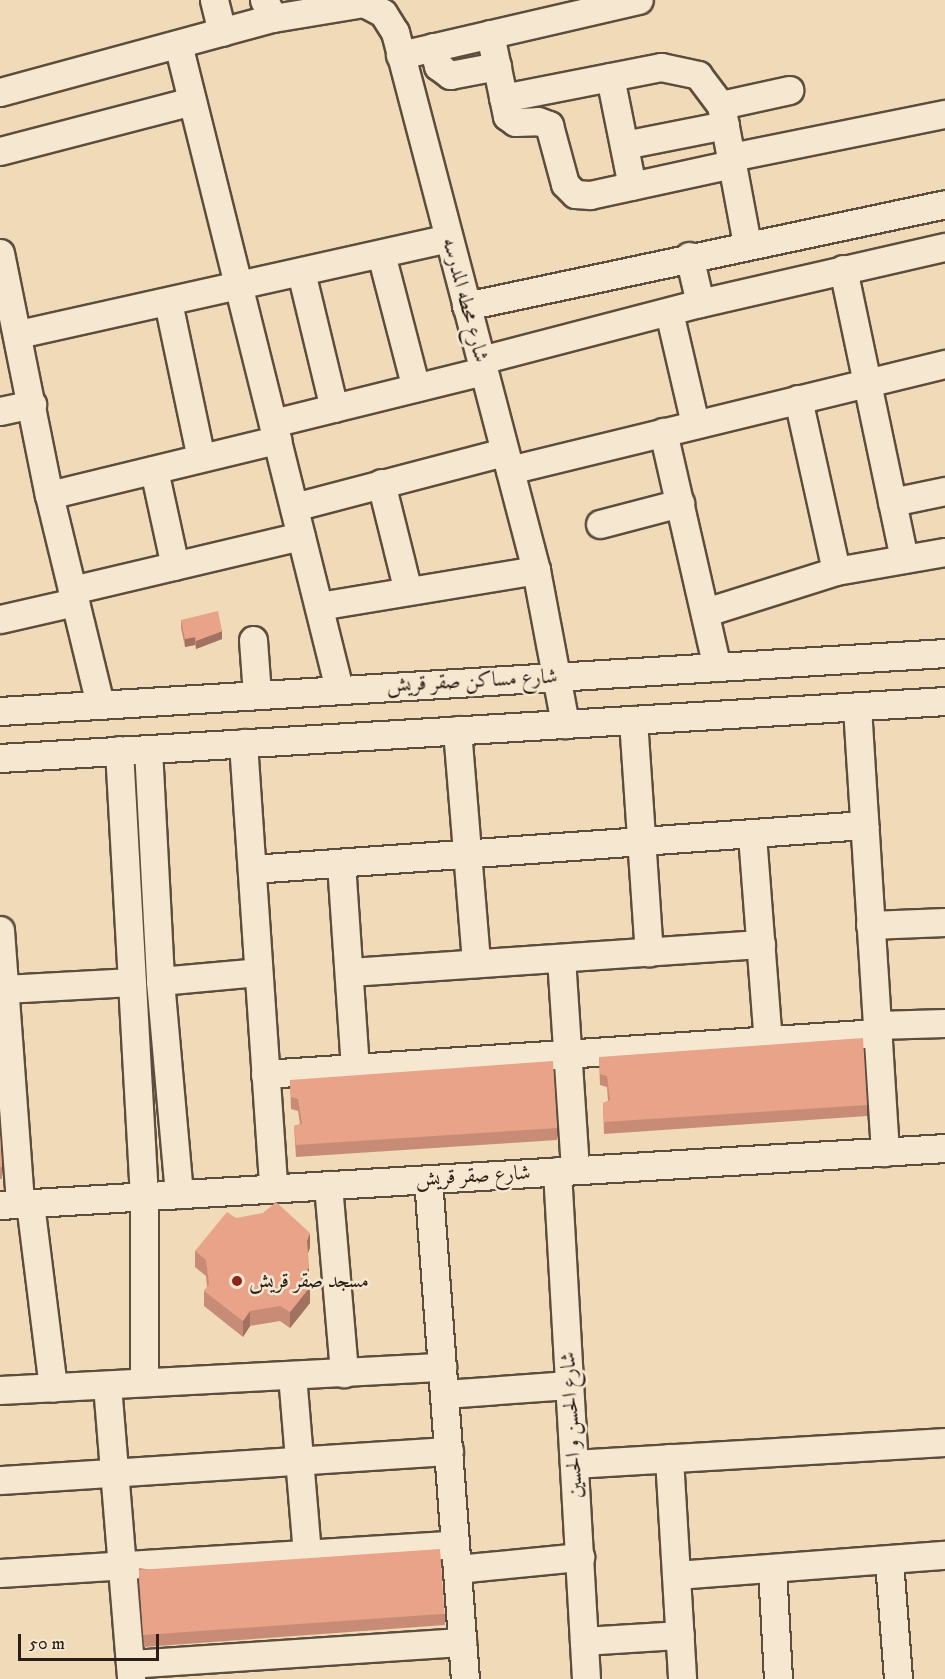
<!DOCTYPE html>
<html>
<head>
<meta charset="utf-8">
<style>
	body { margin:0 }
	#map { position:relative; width:945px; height:1679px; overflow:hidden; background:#f0dab7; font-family:"IM FELL DW Pica",Amiri,serif }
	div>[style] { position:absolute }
	.roads { filter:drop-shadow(2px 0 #5c4d3e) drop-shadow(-2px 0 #5c4d3e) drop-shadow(0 2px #5c4d3e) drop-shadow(0 -2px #5c4d3e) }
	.minor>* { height:27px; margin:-13.5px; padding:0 13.5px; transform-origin:13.5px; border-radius:13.5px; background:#f5e7d0 }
	.wall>* { inset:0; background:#c88c76 }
	.shaded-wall>* { inset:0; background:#a27260 }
	.building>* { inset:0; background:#e8a389; transform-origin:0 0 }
	.dots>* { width:16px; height:16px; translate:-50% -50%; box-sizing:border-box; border:3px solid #f5e7d0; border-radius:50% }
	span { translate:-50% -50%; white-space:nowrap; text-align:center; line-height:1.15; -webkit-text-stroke:5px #f5e7d0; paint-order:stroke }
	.street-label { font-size:21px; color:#2b1e16 }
	.poi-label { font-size:21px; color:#2b1e16 }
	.left { translate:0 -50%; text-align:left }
	.scale { position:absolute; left:18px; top:1634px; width:141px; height:27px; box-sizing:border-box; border:3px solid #2b1e16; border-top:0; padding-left:8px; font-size:18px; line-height:21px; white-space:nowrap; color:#2b1e16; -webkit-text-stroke:4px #f5e7d0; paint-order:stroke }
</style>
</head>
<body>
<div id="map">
	<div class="roads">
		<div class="minor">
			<i style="left:214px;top:0;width:33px;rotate:76deg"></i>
			<i style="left:264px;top:0;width:20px;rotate:63deg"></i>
			<i style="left:273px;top:18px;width:92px;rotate:-9.4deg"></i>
			<i style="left:364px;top:3px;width:21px;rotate:28deg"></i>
			<i style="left:383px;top:13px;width:22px;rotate:58deg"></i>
			<i style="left:395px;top:32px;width:556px;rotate:75.31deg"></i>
			<i style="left:536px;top:570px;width:157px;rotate:79.3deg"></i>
			<i style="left:490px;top:34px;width:84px;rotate:78.3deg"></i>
			<i style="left:507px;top:116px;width:10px;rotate:37deg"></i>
			<i style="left:515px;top:122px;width:23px;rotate:-2deg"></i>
			<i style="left:538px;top:121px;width:12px;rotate:20deg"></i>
			<i style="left:549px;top:125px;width:61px;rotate:74.8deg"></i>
			<i style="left:565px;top:184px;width:14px;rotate:45deg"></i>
			<i style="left:575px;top:194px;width:15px;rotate:4deg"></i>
			<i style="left:590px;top:195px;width:145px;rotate:-12.3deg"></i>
			<i style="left:178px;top:44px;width:665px;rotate:75.98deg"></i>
			<i style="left:433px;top:47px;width:20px;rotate:75deg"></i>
			<i style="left:438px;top:66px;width:15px;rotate:37deg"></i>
			<i style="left:450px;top:75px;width:48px;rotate:-10.8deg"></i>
			<i style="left:400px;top:55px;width:245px;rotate:-13deg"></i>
			<i style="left:610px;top:77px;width:111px;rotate:78.6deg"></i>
			<i style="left:0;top:92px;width:283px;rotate:-15.2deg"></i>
			<i style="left:503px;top:98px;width:161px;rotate:-11.1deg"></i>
			<i style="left:661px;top:67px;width:38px;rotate:12deg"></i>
			<i style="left:698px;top:75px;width:38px;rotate:53deg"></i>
			<i style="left:721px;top:105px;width:141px;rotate:79.4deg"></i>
			<i style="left:721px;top:105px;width:70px;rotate:-12.4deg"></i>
			<i style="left:624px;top:145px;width:103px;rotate:-11.2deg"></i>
			<i style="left:0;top:151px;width:198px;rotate:-14.6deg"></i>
			<i style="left:731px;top:157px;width:218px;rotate:-11.4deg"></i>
			<i style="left:0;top:253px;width:247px;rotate:78.6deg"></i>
			<i style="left:49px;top:495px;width:215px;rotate:76.3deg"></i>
			<i style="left:381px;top:254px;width:138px;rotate:75.4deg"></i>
			<i style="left:689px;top:256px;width:48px;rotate:76.8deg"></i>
			<i style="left:843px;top:269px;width:295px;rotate:78.1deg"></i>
			<i style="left:301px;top:272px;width:140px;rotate:76.4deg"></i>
			<i style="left:168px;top:302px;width:159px;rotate:78.1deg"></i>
			<i style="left:466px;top:306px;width:490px;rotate:-12deg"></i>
			<i style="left:669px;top:312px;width:115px;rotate:76.9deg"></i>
			<i style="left:19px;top:334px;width:440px;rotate:-12.6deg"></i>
			<i style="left:481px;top:360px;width:226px;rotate:-14.6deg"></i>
			<i style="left:700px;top:303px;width:251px;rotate:-12.9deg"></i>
			<i style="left:798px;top:399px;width:176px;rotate:77.5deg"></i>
			<i style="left:0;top:411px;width:33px;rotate:-12deg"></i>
			<i style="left:273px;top:423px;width:216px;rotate:-13.9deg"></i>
			<i style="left:663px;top:432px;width:241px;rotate:77.1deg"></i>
			<i style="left:154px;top:470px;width:98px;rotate:77.7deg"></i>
			<i style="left:510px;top:470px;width:448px;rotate:-13.7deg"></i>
			<i style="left:381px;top:483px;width:111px;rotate:76deg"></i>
			<i style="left:49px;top:495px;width:235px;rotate:-13.6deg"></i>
			<i style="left:892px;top:502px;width:54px;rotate:-11.7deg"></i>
			<i style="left:294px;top:507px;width:217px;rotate:-14.7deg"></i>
			<i style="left:600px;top:524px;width:83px;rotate:-14.7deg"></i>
			<i style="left:72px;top:590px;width:235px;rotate:-13.3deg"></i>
			<i style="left:319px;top:606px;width:220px;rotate:-9.4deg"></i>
			<i style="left:706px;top:612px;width:136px;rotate:-17.5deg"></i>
			<i style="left:836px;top:571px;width:111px;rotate:-9.9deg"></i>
			<i style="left:0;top:619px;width:77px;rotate:-12.8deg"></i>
			<i style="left:253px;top:640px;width:55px;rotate:85.8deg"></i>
			<i style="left:857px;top:707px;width:446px;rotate:86.4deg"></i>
			<i style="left:0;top:711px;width:947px;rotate:-3.51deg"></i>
			<i style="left:633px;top:720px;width:233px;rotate:86.1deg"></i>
			<i style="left:457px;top:730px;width:234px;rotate:85.3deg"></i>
			<i style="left:243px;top:743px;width:446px;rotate:86.1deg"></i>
			<i style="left:148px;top:749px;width:232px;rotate:87deg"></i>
			<i style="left:160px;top:981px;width:214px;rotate:84.9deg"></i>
			<i style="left:119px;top:750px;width:447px;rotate:86.8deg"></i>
			<i style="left:144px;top:1196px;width:184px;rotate:90deg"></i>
			<i style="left:0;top:758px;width:947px;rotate:-3.45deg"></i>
			<i style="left:752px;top:835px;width:208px;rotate:85.6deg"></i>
			<i style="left:341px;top:863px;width:206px;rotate:86.1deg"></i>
			<i style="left:252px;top:869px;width:614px;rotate:-4.11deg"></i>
			<i style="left:870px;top:925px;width:75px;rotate:-2.3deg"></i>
			<i style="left:0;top:930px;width:274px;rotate:85.8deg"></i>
			<i style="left:561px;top:958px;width:212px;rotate:86.2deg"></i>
			<i style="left:349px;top:972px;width:413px;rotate:-3.9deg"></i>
			<i style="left:160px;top:981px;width:98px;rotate:-5.2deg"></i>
			<i style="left:4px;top:989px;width:128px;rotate:-3.1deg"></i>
			<i style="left:877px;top:1025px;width:68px;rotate:-1.7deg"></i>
			<i style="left:265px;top:1074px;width:613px;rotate:-3.83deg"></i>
			<i style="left:557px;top:1171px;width:509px;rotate:86.73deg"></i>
			<i style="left:428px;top:1179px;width:501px;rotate:85.77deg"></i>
			<i style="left:328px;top:1185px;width:189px;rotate:85.1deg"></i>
			<i style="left:30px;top:1203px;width:186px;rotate:82.9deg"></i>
			<i style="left:0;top:1205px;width:947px;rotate:-3.45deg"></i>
			<i style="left:292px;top:1375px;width:180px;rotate:85.2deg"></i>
			<i style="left:107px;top:1385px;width:295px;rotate:85.3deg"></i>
			<i style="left:0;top:1390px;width:443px;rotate:-3deg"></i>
			<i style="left:444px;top:1394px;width:125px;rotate:-4.1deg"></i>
			<i style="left:669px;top:1458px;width:221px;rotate:86.6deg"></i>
			<i style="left:574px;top:1464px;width:372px;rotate:-3.4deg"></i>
			<i style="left:0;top:1480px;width:450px;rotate:-3.7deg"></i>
			<i style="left:889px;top:1561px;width:118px;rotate:85.6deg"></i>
			<i style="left:772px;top:1568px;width:111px;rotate:86.9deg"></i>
			<i style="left:457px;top:1569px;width:124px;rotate:-5.6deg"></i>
			<i style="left:0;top:1573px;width:456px;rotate:-3.6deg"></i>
			<i style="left:676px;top:1575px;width:270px;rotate:-4.3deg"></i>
			<i style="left:584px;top:1641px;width:96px;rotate:-3.6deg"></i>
			<i style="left:130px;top:1664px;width:333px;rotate:-3.8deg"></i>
		</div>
	</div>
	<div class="wall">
		<i style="clip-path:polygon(181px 620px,222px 639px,196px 649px,195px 645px,185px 647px,181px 628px)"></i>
		<i style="clip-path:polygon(599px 1057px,867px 1105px,867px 1116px,604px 1134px,603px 1103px,608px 1101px,607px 1087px,600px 1085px)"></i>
		<i style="clip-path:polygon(290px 1080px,557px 1128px,557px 1140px,296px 1157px,294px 1126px,300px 1124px,298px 1111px,291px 1109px)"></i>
		<i style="clip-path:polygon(0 1134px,2px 1167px,2px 1179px,0 1179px)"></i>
		<i style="clip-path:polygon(236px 1218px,310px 1248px,308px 1253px,309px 1283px,307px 1285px,310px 1303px,290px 1328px,280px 1321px,250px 1326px,243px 1337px,204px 1306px,204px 1291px,207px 1287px,206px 1276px,195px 1267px,195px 1251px)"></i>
		<i style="clip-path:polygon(139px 1568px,445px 1614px,445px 1625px,144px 1647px,139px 1580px)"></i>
	</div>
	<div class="shaded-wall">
		<i style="clip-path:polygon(222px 631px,222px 639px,196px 649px,196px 641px)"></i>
		<i style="clip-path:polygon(195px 637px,195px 645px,185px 647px,185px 639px)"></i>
		<i style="clip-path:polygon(310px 1233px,310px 1248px,307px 1255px,307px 1240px)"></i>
		<i style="clip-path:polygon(309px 1267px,309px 1283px,301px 1296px,301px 1280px)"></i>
		<i style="clip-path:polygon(310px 1287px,310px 1303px,290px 1328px,290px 1312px)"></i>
		<i style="clip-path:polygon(250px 1311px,250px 1326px,243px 1337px,243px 1321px)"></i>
	</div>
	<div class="building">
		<i style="clip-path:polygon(218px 611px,222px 631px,196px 641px,195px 637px,185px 639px,181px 620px)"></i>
		<i style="clip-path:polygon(863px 1038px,867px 1105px,604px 1122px,603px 1103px,610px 1100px,607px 1076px,600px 1074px,599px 1057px)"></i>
		<i style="clip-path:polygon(553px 1061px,557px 1128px,296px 1145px,294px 1126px,302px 1124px,298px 1099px,291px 1097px,290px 1080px)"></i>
		<i style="clip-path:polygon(0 1134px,2px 1167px,0 1167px)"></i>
		<i style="clip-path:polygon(276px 1202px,310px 1233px,307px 1240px,309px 1267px,301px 1280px,310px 1287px,290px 1312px,280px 1306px,250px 1311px,243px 1321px,204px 1291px,209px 1284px,206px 1260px,195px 1251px,227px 1212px,236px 1218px,263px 1213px)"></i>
		<i style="left:440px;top:1549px;width:65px;height:302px;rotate:86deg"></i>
	</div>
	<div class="dots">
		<i style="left:237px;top:1281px;background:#8f2418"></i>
	</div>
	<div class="street-label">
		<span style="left:465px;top:300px;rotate:75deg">شارع محطه المدرسه</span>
		<span style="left:472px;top:681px;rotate:-3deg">شارع مساكن صقر قريش</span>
		<span style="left:473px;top:1176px;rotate:-3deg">شارع صقر قريش</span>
		<span style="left:572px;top:1425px;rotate:-93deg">شارع الحسن و الحسين</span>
	</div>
	<div class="poi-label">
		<span class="left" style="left:249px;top:1281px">مسجد صقر قريش</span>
	</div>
	<div class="scale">50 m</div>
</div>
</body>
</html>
